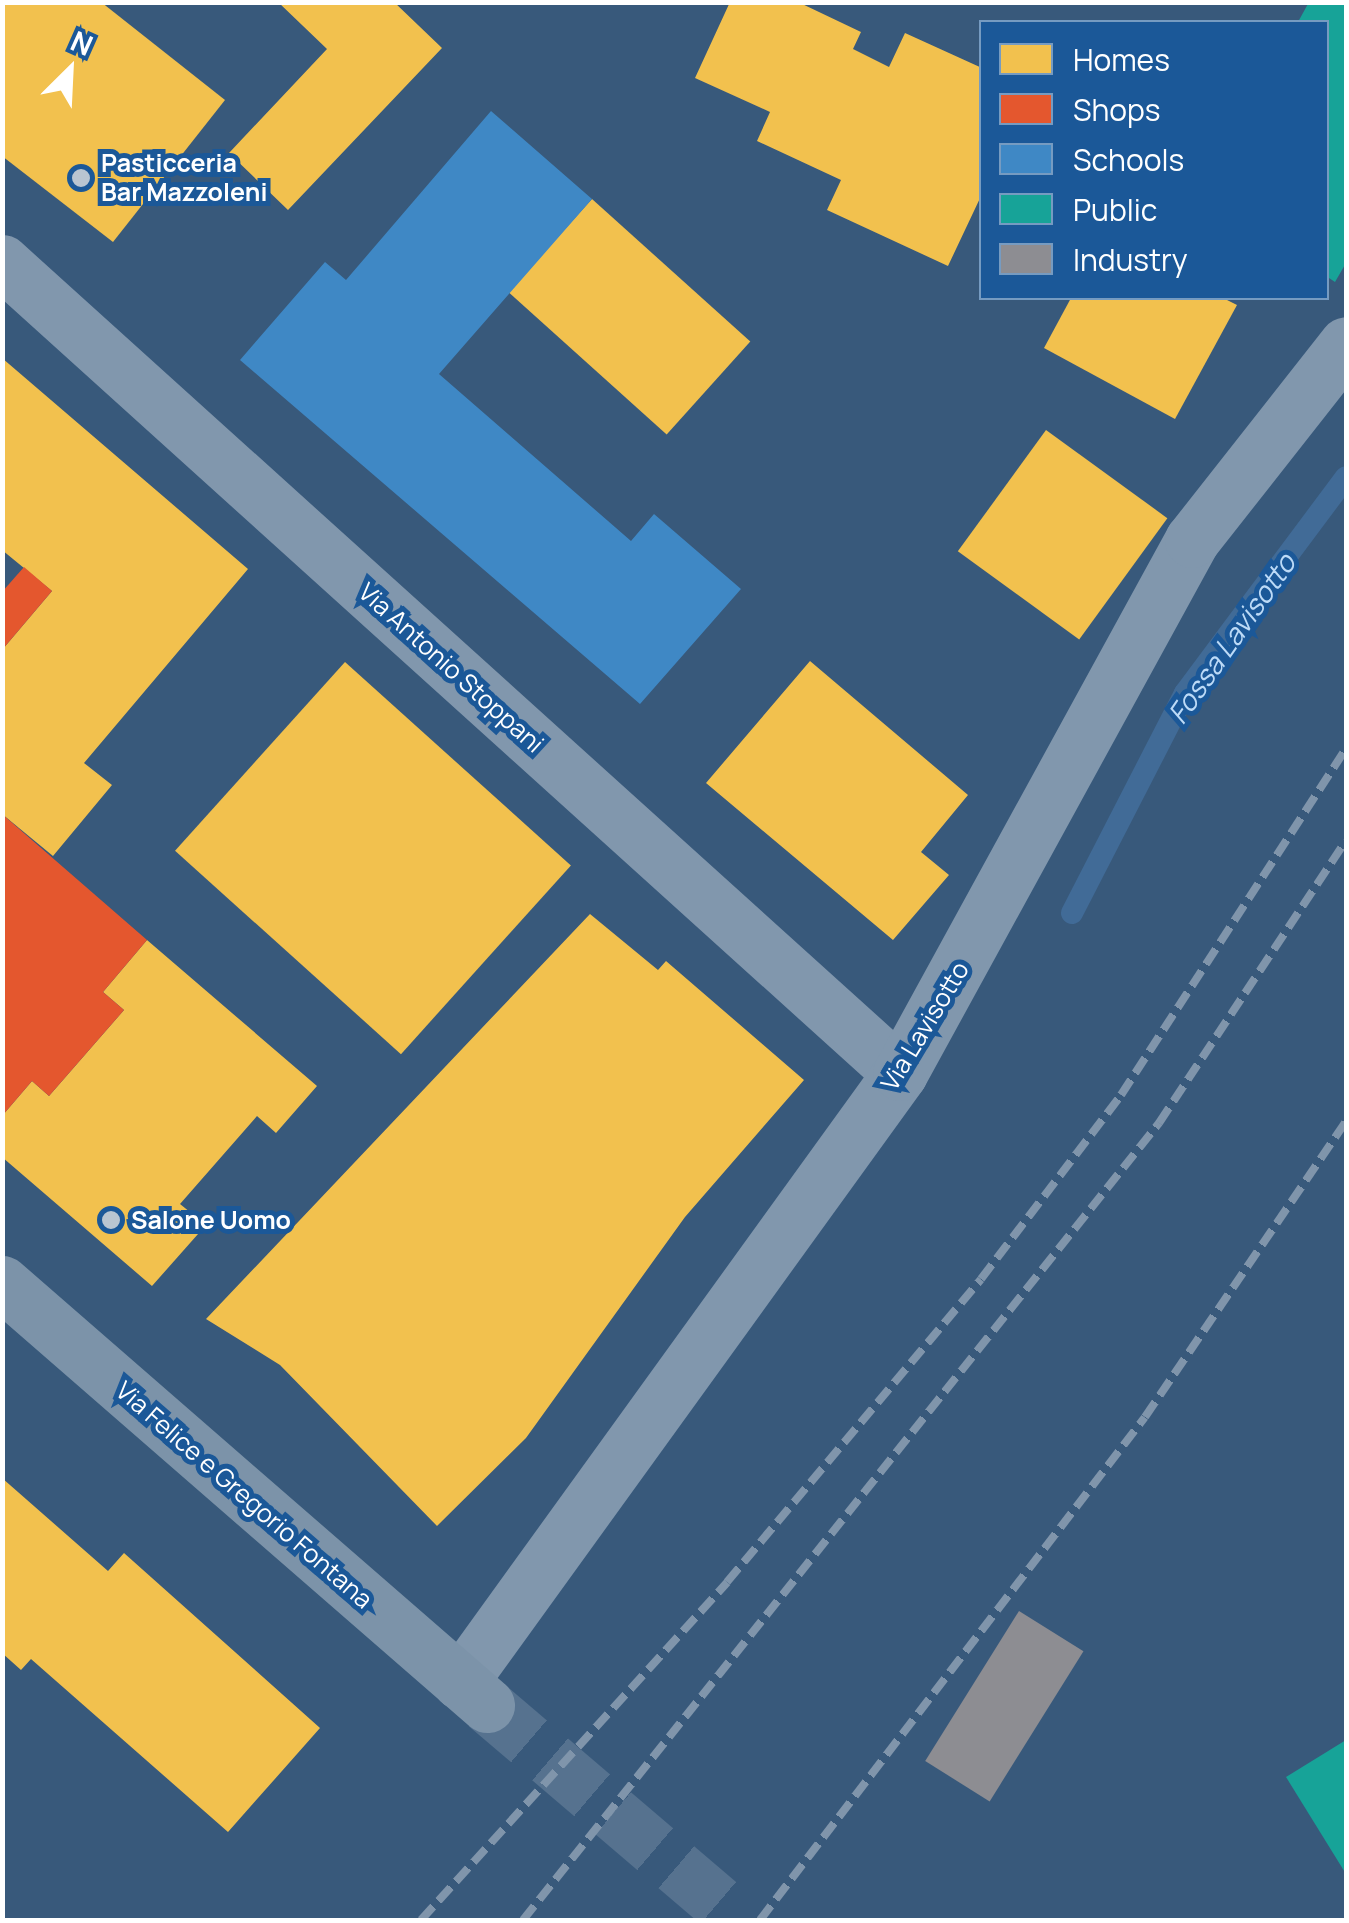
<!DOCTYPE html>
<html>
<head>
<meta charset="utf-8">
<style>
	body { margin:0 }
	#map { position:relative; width:1349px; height:1923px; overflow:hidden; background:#38597b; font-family:Manrope,sans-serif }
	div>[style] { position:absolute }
	.homes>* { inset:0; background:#f2c14e; transform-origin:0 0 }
	.shops>* { inset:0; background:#e4572e }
	.schools>* { inset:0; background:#3f88c5 }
	.public>* { inset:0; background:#17a398 }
	.industry>* { inset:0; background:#8d8d92; transform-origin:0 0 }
	.stream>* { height:22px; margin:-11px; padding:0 11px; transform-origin:11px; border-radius:11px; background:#416b97 }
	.secondary-tunnel>* { height:55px; margin-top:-27.5px; transform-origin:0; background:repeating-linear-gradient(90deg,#56728f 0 55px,transparent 0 83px) }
	.minor>* { height:55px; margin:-27.5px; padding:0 27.5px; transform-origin:27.5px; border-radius:27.5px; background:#8197ad }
	.secondary>* { height:55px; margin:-27.5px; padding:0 27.5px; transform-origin:27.5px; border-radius:27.5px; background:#7c93a9 }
	.rail>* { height:8px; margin-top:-4px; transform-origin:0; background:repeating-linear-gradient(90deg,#8095ab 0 18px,transparent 0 26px) }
	.dots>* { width:28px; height:28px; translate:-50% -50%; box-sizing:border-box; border:5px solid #1b5898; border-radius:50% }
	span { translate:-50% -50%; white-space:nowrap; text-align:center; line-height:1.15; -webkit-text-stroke:10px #1b5898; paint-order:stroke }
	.poi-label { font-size:25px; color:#fff; font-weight:700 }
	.left { translate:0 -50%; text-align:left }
	.street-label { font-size:25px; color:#fff }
	.water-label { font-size:28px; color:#bcdaf7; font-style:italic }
	.frame { position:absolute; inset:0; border:5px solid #fff; pointer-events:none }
	.legend { position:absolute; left:979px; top:20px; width:350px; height:280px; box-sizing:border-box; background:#1b5898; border:2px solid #769bc1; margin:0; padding:12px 18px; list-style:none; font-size:30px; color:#fff }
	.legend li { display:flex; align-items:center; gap:20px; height:50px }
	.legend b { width:50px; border:2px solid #769bc1 }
	.north { position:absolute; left:20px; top:20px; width:100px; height:100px; -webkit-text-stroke:8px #1b5898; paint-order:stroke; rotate:24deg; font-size:28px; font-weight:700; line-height:40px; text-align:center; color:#fff }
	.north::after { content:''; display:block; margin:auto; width:35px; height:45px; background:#fff; clip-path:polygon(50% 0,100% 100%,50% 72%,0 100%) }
</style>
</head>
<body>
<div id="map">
	<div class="homes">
		<i style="clip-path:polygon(2px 2px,101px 2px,225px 100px,113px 242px,2px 156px)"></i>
		<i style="clip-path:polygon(278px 2px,394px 2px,442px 48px,288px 210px,229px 153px,327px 49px)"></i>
		<i style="clip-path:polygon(730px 2px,798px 2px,861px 32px,853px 49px,889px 67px,905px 33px,982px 68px,982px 194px,948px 266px,827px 210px,841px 180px,757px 141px,770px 112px,695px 78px)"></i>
		<i style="left:592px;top:199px;width:213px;height:125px;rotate:42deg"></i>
		<i style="clip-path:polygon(1071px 298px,1223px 298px,1237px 305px,1175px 419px,1044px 348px)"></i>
		<i style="clip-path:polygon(2px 358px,248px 569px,84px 763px,112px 785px,53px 856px,2px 814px,2px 650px,52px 591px,2px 550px)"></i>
		<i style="left:1046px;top:430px;width:150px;height:150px;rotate:36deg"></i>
		<i style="clip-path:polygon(810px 661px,968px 795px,921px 852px,949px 875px,893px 940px,706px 783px)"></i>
		<i style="left:345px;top:662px;width:304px;height:254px;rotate:42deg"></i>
		<i style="clip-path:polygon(590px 914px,658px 970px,666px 961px,804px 1080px,685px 1217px,526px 1438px,437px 1526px,280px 1365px,206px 1319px)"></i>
		<i style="clip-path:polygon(147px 940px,317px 1086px,276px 1133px,257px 1116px,180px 1204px,206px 1225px,152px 1286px,2px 1157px,2px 1116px,32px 1081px,49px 1096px,124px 1010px,103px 992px)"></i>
		<i style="clip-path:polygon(2px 1478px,108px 1571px,124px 1553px,320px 1728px,228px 1832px,31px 1659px,21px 1670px,2px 1653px)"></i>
	</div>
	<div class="shops">
		<i style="clip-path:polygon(24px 567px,52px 591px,2px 650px,2px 592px)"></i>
		<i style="clip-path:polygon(2px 814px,147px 940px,103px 992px,124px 1010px,49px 1096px,32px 1081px,2px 1116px)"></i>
	</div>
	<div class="schools">
		<i style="clip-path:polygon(491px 111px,592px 199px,439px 374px,631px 541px,654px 514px,741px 589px,640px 704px,240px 360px,325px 262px,346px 280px)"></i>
	</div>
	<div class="public">
		<i style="clip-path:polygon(1309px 2px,1346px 2px,1346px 263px,1335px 282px,1326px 276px,1326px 22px,1298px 22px)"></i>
		<i style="clip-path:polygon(1346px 1740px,1346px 1874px,1286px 1777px)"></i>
	</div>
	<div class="industry">
		<i style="left:1019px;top:1611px;width:76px;height:177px;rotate:32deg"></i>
	</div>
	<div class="stream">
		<i style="left:1072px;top:913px;width:247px;rotate:-62.8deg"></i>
		<i style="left:1185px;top:693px;width:269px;rotate:-53.3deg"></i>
	</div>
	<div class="secondary-tunnel">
		<i style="left:487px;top:1705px;width:331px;rotate:40.5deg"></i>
	</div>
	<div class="minor">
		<i style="left:2px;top:262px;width:1210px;rotate:42.09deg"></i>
		<i style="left:460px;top:1682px;width:751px;rotate:-54.15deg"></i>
		<i style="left:900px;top:1073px;width:608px;rotate:-61.28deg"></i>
		<i style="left:1192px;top:540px;width:249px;rotate:-51.8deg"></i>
	</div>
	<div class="secondary">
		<i style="left:2px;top:1283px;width:643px;rotate:41.03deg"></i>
	</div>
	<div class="rail">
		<i style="left:421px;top:1920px;width:456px;rotate:-47.8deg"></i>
		<i style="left:727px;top:1582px;width:395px;rotate:-50deg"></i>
		<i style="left:981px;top:1279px;width:231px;rotate:-52.7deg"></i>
		<i style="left:1121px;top:1095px;width:414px;rotate:-57deg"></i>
		<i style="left:523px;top:1920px;width:1020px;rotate:-51.41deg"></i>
		<i style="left:1159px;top:1123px;width:338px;rotate:-56.5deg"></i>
		<i style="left:760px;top:1920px;width:633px;rotate:-52.57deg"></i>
		<i style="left:1145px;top:1417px;width:358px;rotate:-55.8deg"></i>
	</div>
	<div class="dots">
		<i style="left:81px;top:178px;background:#b9c5d1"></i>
		<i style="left:111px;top:1220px;background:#b9c5d1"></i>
	</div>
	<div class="poi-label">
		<span class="left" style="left:101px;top:178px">Pasticceria<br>Bar Mazzoleni</span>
		<span class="left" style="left:131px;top:1220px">Salone Uomo</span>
	</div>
	<div class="street-label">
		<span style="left:451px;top:668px;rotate:42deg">Via Antonio Stoppani</span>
		<span style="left:925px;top:1026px;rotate:-59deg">Via Lavisotto</span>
		<span style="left:244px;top:1495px;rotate:41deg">Via Felice e Gregorio Fontana</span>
	</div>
	<div class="water-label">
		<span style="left:1231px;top:638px;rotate:-55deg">Fossa Lavisotto</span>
	</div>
	<div class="frame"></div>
	<ul class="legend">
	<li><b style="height:28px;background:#f2c14e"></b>Homes</li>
	<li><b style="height:28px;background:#e4572e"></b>Shops</li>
	<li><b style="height:28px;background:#3f88c5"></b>Schools</li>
	<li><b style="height:28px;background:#17a398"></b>Public</li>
	<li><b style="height:28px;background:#8d8d92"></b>Industry</li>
	</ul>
	<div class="north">N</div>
</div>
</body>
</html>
